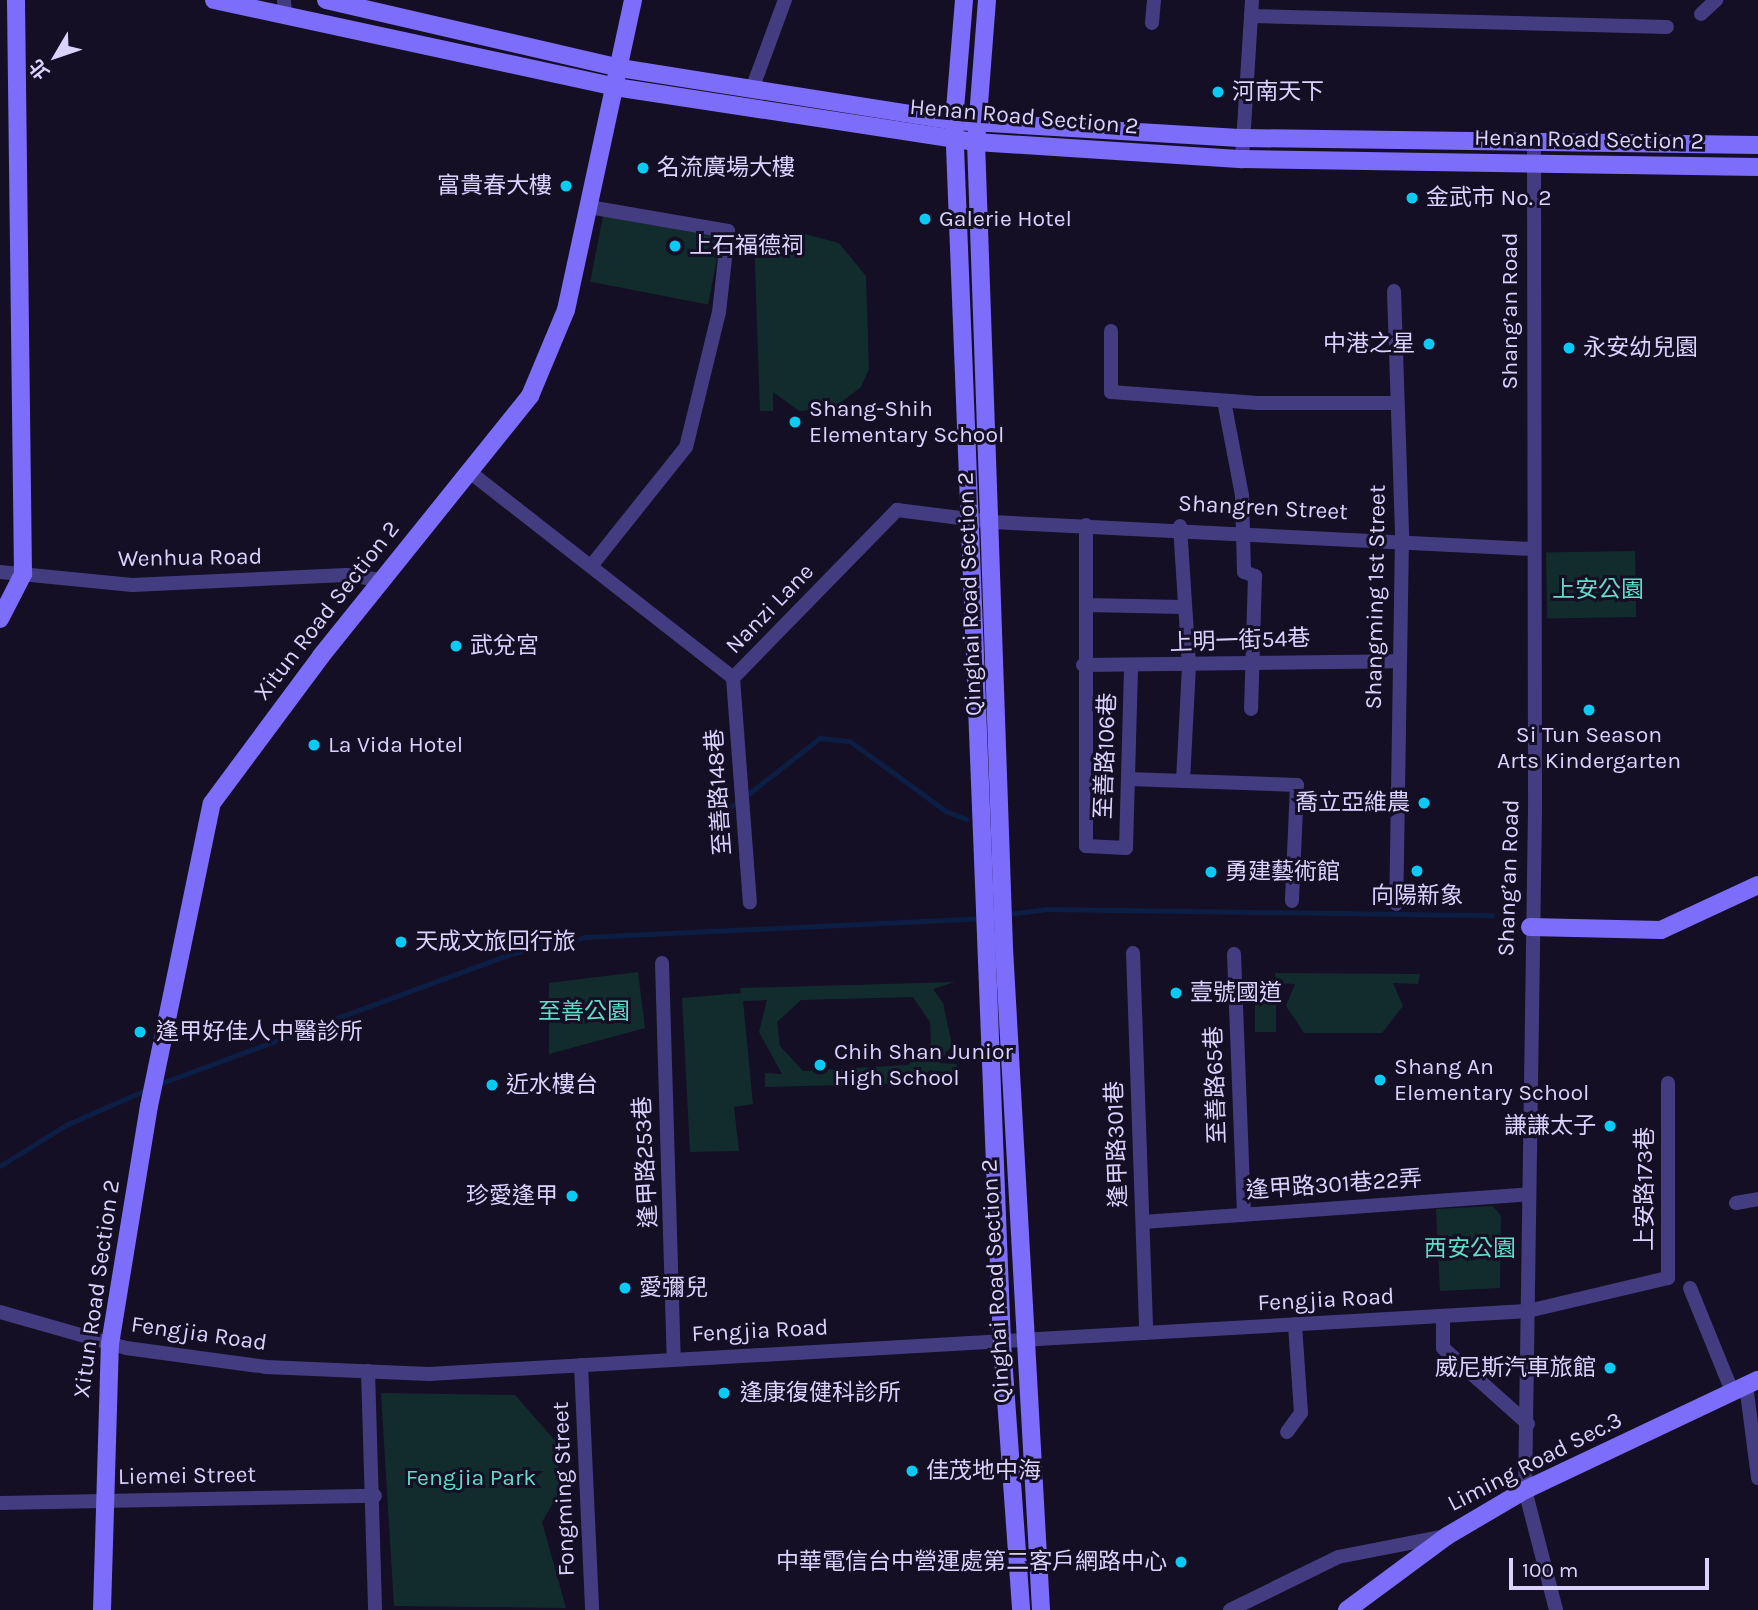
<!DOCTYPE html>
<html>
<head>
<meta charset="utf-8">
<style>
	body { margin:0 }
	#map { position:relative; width:1758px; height:1610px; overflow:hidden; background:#140f24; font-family:Karla,"Noto Sans TC",sans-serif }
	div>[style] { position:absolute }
	.green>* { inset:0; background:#122c2e; transform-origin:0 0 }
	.stream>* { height:4.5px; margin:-2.25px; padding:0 2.25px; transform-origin:2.25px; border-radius:2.25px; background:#0d1e44 }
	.street>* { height:14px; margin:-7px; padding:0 7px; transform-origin:7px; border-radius:7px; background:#443c81 }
	.secondary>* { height:18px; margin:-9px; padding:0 9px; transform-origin:9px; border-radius:9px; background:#7c6dfb }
	.dots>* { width:19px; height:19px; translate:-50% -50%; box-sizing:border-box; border:4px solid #140f24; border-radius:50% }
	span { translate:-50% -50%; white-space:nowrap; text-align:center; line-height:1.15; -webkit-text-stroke:6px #140f24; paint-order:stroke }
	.poi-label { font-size:23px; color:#dbd3fe }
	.left { translate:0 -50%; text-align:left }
	.right { translate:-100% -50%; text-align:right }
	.street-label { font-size:23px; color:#dbd3fe }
	.park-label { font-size:23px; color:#61dcc7 }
	.north { position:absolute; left:21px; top:21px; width:70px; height:70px; -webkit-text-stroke:5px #140f24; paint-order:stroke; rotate:231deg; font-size:19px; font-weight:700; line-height:28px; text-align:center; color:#dbd3fe }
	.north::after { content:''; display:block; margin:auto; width:24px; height:32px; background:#dbd3fe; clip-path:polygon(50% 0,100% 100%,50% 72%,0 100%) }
	.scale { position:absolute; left:1509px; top:1558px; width:200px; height:32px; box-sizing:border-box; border:4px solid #dbd3fe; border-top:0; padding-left:9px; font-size:21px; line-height:24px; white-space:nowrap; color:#dbd3fe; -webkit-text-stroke:5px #140f24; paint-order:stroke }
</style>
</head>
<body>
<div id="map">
	<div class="green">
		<i style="left:604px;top:211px;width:120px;height:72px;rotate:11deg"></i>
		<i style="clip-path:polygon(805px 234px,839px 243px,866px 276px,869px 369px,861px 387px,832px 409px,799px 411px,773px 392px,773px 411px,760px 411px,754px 236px,770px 237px,770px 257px)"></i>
		<i style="left:1635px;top:551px;width:66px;height:89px;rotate:89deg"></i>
		<i style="clip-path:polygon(638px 972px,645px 1028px,549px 1054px,549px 983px)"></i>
		<i style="clip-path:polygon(1275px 973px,1420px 974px,1418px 984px,1393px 983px,1403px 1006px,1382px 1033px,1304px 1033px,1286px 1006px,1295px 984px,1276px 983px)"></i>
		<i style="clip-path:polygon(evenodd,955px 982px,933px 989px,943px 1003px,952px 1045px,939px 1063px,957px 1064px,956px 1074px,930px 1070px,917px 1083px,765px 1087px,765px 1073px,782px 1074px,759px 1032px,767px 1000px,743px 1001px,753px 1104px,734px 1107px,739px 1151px,690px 1152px,682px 998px,741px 993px,740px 988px,955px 982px,913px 997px,930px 1022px,931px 1043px,908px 1065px,803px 1071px,780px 1046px,777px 1022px,801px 1000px,913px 997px)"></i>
		<i style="left:1255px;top:988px;width:21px;height:44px"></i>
		<i style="clip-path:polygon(1493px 1206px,1501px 1216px,1500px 1288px,1440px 1291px,1436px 1209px)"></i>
		<i style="clip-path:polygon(381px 1393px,515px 1395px,558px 1444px,559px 1493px,542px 1522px,566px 1608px,394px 1606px)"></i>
	</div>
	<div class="stream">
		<i style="left:747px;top:795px;width:93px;rotate:-38deg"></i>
		<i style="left:820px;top:738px;width:30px;rotate:6deg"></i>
		<i style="left:850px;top:741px;width:119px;rotate:36.1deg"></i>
		<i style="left:946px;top:811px;width:22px;rotate:21deg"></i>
		<i style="left:712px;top:821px;width:35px;rotate:-37deg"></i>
		<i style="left:1008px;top:914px;width:38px;rotate:-7deg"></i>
		<i style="left:1046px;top:909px;width:446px;rotate:0.8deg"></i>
		<i style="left:159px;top:1084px;width:378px;rotate:-20.3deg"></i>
		<i style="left:514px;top:953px;width:74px;rotate:-12.5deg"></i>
		<i style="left:586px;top:937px;width:396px;rotate:-2.7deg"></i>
		<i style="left:0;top:1166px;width:78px;rotate:-31.8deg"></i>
		<i style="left:66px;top:1125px;width:90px;rotate:-23.7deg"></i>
	</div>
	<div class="street">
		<i style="left:284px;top:0;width:15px;rotate:86deg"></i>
		<i style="left:1701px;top:14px;width:21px;rotate:-43deg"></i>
		<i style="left:1251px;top:16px;width:416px;rotate:1.5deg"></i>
		<i style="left:1152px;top:23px;width:23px;rotate:-85deg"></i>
		<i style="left:752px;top:89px;width:95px;rotate:-69.7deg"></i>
		<i style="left:1534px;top:142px;width:669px;rotate:89.91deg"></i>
		<i style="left:1535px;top:811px;width:679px;rotate:90.84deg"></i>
		<i style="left:1525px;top:1490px;width:124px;rotate:75.5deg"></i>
		<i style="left:1242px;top:159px;width:159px;rotate:-86.4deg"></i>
		<i style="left:589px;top:207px;width:141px;rotate:9.8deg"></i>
		<i style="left:728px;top:231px;width:81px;rotate:96.3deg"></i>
		<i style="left:719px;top:312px;width:139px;rotate:103.7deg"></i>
		<i style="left:686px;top:447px;width:152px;rotate:128.6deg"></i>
		<i style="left:1394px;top:291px;width:246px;rotate:88.1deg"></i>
		<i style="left:1402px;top:537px;width:367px;rotate:90.9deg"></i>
		<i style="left:1111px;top:331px;width:61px;rotate:90deg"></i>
		<i style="left:1111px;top:392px;width:147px;rotate:4.3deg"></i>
		<i style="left:1258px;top:403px;width:139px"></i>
		<i style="left:1224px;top:401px;width:96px;rotate:79.2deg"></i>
		<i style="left:1242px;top:495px;width:77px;rotate:88.5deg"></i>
		<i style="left:1244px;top:572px;width:12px;rotate:20deg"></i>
		<i style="left:1255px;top:576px;width:133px;rotate:91.7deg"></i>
		<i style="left:471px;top:473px;width:333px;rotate:38deg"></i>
		<i style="left:733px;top:678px;width:235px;rotate:-45.7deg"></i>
		<i style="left:897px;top:510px;width:96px;rotate:7.2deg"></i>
		<i style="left:992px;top:522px;width:541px;rotate:2.86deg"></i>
		<i style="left:1086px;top:525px;width:321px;rotate:90deg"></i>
		<i style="left:1086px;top:846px;width:40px;rotate:2.9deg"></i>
		<i style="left:1126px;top:848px;width:183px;rotate:-88.4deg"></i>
		<i style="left:1180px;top:526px;width:140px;rotate:86.3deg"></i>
		<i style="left:1189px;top:666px;width:115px;rotate:93deg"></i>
		<i style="left:0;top:572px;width:133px;rotate:5.6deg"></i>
		<i style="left:132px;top:585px;width:214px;rotate:-2.7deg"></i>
		<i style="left:346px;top:575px;width:35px;rotate:8deg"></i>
		<i style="left:1086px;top:605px;width:97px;rotate:1.2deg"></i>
		<i style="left:1083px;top:665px;width:315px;rotate:-0.7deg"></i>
		<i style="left:733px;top:678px;width:225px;rotate:85.7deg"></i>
		<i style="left:1128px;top:779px;width:169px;rotate:2deg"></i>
		<i style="left:1297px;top:785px;width:116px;rotate:92.5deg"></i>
		<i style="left:1133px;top:953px;width:380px;rotate:88deg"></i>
		<i style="left:1234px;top:954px;width:261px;rotate:87.8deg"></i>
		<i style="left:662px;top:963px;width:395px;rotate:88.3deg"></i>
		<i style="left:1736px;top:1203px;width:22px;rotate:-10deg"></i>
		<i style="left:1143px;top:1222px;width:387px;rotate:-4.1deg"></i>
		<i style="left:1690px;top:1288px;width:111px;rotate:67.8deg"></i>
		<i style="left:0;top:1312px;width:131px;rotate:15.9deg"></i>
		<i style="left:126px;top:1348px;width:141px;rotate:7.7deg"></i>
		<i style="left:266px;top:1367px;width:163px;rotate:2.5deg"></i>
		<i style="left:429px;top:1374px;width:1101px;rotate:-3.28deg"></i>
		<i style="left:1528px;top:1311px;width:144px;rotate:-13.3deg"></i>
		<i style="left:1668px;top:1278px;width:195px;rotate:-90deg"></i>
		<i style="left:1443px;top:1316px;width:32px;rotate:90deg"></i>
		<i style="left:1443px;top:1348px;width:114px;rotate:41.8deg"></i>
		<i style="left:581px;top:1365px;width:245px;rotate:87.4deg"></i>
		<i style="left:368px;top:1371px;width:239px;rotate:88.3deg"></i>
		<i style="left:1746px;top:1385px;width:94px;rotate:82.6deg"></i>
		<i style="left:1287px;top:1432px;width:24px;rotate:-54deg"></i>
		<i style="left:1301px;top:1413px;width:89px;rotate:-93.9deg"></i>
		<i style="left:0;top:1503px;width:375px;rotate:-1.1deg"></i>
		<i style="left:1230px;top:1610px;width:120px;rotate:-26.1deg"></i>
		<i style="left:1338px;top:1557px;width:109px;rotate:-11.1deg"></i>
	</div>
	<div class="secondary">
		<i style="left:214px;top:0;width:410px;rotate:12.2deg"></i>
		<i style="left:615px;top:87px;width:365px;rotate:8.7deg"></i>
		<i style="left:976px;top:142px;width:267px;rotate:3.7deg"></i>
		<i style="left:1242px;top:159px;width:516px;rotate:0.89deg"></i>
		<i style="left:326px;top:0;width:302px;rotate:13deg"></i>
		<i style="left:620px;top:68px;width:338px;rotate:9deg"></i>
		<i style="left:954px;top:121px;width:290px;rotate:3.4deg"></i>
		<i style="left:1244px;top:138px;width:514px;rotate:0.78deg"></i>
		<i style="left:964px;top:0;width:121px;rotate:94.7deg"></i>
		<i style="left:954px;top:121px;width:1223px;rotate:87.75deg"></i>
		<i style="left:1002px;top:1343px;width:268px;rotate:85.9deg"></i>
		<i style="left:987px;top:0;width:142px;rotate:94.4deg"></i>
		<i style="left:976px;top:142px;width:806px;rotate:88.01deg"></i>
		<i style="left:1004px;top:948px;width:663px;rotate:86.8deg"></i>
		<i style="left:0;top:619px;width:51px;rotate:-62.9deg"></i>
		<i style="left:23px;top:574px;width:574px;rotate:-90.7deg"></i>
		<i style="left:1530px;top:927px;width:131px;rotate:1.3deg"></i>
		<i style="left:1661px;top:930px;width:107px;rotate:-24.9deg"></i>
		<i style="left:102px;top:1610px;width:266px;rotate:-88.3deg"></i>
		<i style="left:110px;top:1344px;width:241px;rotate:-80.7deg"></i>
		<i style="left:149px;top:1106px;width:309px;rotate:-78.3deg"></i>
		<i style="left:212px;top:803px;width:183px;rotate:-53.4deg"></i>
		<i style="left:321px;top:656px;width:334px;rotate:-51.2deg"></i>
		<i style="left:530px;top:396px;width:93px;rotate:-67.3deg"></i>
		<i style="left:566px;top:310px;width:317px;rotate:-77.8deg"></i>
		<i style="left:1347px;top:1610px;width:124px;rotate:-36.5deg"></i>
		<i style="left:1447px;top:1536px;width:91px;rotate:-30.5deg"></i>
		<i style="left:1525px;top:1490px;width:258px;rotate:-25.3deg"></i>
	</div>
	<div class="dots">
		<i style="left:1218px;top:92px;background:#07cbf5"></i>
		<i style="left:643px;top:168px;background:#07cbf5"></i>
		<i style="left:566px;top:186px;background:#07cbf5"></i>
		<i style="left:1412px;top:198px;background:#07cbf5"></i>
		<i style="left:925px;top:219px;background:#07cbf5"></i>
		<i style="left:675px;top:246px;background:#07cbf5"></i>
		<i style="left:1429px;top:344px;background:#07cbf5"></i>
		<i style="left:1569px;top:348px;background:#07cbf5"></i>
		<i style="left:795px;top:422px;background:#07cbf5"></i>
		<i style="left:456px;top:646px;background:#07cbf5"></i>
		<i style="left:1589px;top:710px;background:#07cbf5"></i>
		<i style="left:314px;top:745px;background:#07cbf5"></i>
		<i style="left:1424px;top:803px;background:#07cbf5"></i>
		<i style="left:1417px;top:871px;background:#07cbf5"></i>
		<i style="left:1211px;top:872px;background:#07cbf5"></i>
		<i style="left:401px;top:942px;background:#07cbf5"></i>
		<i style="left:1176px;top:993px;background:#07cbf5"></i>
		<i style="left:140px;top:1032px;background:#07cbf5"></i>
		<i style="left:820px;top:1065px;background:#07cbf5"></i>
		<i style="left:1380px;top:1080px;background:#07cbf5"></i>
		<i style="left:492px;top:1085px;background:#07cbf5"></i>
		<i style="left:1610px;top:1126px;background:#07cbf5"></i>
		<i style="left:572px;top:1196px;background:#07cbf5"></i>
		<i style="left:625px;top:1288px;background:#07cbf5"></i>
		<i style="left:1610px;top:1368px;background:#07cbf5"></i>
		<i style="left:724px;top:1393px;background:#07cbf5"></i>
		<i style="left:912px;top:1471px;background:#07cbf5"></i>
		<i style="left:1181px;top:1562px;background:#07cbf5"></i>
	</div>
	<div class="poi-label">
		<span class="left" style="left:1232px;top:92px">河南天下</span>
		<span class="left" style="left:657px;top:168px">名流廣場大樓</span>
		<span class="right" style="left:552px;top:186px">富貴春大樓</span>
		<span class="left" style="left:1426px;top:198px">金武市 No. 2</span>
		<span class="left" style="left:939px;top:219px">Galerie Hotel</span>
		<span class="left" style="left:689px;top:246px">上石福德祠</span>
		<span class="right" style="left:1415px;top:344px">中港之星</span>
		<span class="left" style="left:1583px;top:348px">永安幼兒園</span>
		<span class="left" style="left:809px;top:422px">Shang-Shih<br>Elementary School</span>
		<span class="left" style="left:470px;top:646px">武兌宮</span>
		<span style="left:1589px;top:748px">Si Tun Season<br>Arts Kindergarten</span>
		<span class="left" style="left:328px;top:745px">La Vida Hotel</span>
		<span class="right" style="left:1410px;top:803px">喬立亞維農</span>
		<span class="left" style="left:1225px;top:872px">勇建藝術館</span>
		<span style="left:1417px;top:896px">向陽新象</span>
		<span class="left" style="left:415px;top:942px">天成文旅回行旅</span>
		<span class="left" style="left:1190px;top:993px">壹號國道</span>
		<span class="left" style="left:156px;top:1032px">逢甲好佳人中醫診所</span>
		<span class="left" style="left:834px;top:1065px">Chih Shan Junior<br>High School</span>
		<span class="left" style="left:1394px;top:1080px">Shang An<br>Elementary School</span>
		<span class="left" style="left:506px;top:1085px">近水樓台</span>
		<span class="right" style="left:1596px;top:1126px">謙謙太子</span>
		<span class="right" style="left:558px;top:1196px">珍愛逢甲</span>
		<span class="left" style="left:639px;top:1288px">愛彌兒</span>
		<span class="right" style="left:1596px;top:1368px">威尼斯汽車旅館</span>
		<span class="left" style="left:740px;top:1393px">逢康復健科診所</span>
		<span class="left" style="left:926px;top:1471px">佳茂地中海</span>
		<span class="right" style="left:1167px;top:1562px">中華電信台中營運處第二客戶網路中心</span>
	</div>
	<div class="street-label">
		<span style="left:1024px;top:117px;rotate:5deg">Henan Road Section 2</span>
		<span style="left:1589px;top:140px;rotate:1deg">Henan Road Section 2</span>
		<span style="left:1510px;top:311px;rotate:-90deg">Shang’an Road</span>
		<span style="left:1263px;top:508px;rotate:3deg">Shangren Street</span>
		<span style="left:190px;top:558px;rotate:-1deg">Wenhua Road</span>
		<span style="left:970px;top:594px;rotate:-92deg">Qinghai Road Section 2</span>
		<span style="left:1376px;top:597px;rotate:-89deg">Shangming 1st Street</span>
		<span style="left:770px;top:609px;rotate:-46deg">Nanzi Lane</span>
		<span style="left:327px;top:611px;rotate:-52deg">Xitun Road Section 2</span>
		<span style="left:1240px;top:641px;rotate:-2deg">上明一街54巷</span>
		<span style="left:1106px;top:756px;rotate:-88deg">至善路106巷</span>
		<span style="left:719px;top:792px;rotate:-94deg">至善路148巷</span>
		<span style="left:1509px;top:878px;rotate:-88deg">Shang’an Road</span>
		<span style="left:1216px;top:1085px;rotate:-92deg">至善路65巷</span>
		<span style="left:1117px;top:1144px;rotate:-92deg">逢甲路301巷</span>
		<span style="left:646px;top:1162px;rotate:-93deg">逢甲路253巷</span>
		<span style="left:1334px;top:1185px;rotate:-4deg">逢甲路301巷22弄</span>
		<span style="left:1645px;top:1189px;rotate:-90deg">上安路173巷</span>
		<span style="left:996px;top:1281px;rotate:-93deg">Qinghai Road Section 2</span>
		<span style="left:97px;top:1289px;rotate:-82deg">Xitun Road Section 2</span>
		<span style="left:1326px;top:1300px;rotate:-3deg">Fengjia Road</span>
		<span style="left:760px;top:1331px;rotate:-3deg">Fengjia Road</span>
		<span style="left:199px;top:1334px;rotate:8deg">Fengjia Road</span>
		<span style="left:1535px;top:1462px;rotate:-27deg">Liming Road Sec.3</span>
		<span style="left:187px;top:1476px;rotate:-1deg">Liemei Street</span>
		<span style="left:564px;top:1489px;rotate:-92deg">Fongming Street</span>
	</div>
	<div class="park-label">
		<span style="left:1598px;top:590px">上安公園</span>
		<span style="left:584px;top:1012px">至善公園</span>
		<span style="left:1470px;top:1249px">西安公園</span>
		<span style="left:471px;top:1478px">Fengjia Park</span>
	</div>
	<div class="north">北</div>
	<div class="scale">100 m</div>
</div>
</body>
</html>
